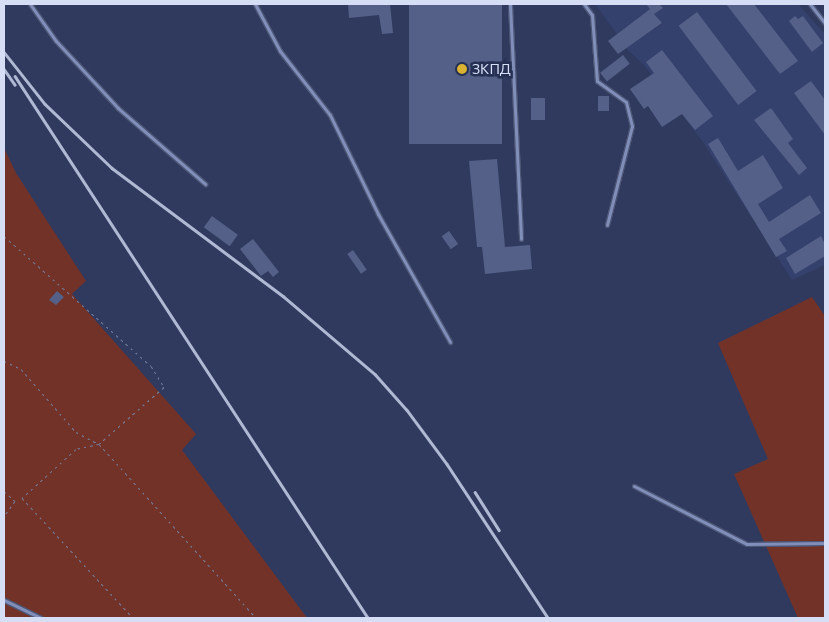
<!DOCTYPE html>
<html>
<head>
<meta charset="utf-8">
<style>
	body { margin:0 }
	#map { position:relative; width:829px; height:622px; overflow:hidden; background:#303a5f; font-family:Commissioner,sans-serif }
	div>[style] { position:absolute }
	.built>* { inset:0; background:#35416d }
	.green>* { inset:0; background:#723228 }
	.building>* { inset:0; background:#546087; transform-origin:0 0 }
	.path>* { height:1px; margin-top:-0.5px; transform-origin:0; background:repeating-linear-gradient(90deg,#747e9d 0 2.5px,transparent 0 6.5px) }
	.roads { filter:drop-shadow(1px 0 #4d5675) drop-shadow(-1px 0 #4d5675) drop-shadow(0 1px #4d5675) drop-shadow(0 -1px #4d5675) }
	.lane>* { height:3px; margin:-1.5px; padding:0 1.5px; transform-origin:1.5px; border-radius:1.5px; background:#818eb9 }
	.rail>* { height:2.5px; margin:-1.25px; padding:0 1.25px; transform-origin:1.25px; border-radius:1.25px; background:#b0b9d3 }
	.dots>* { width:14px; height:14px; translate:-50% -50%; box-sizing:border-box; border:2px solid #263053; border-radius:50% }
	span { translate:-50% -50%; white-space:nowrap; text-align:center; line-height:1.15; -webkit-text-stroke:5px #263053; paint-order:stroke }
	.poi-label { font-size:14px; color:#d6def5 }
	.left { translate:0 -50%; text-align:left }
	.frame { position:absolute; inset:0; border:5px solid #d6def5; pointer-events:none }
</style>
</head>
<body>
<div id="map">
	<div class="built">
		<i style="clip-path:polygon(595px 4px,646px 4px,650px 9px,617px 34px)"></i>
		<i style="clip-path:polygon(659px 4px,798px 4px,825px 34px,825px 265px,792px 280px,703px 142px,644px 65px,626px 48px,662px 24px,654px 14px,662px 8px)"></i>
	</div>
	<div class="green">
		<i style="clip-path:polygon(4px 148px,16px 173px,86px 281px,72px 294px,196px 434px,182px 450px,307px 618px,4px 618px)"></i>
		<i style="clip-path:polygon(812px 297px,825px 316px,825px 618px,798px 618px,734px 474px,768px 459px,718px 343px)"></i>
	</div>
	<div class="building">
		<i style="clip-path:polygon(348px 4px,390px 4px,393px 33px,382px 34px,379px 15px,349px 18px)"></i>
		<i style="left:409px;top:4px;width:93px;height:140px"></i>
		<i style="clip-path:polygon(646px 4px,659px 4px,663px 8px,654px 14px,662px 23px,618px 54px,608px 41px,650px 9px)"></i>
		<i style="clip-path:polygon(726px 4px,754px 4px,798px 61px,780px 74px)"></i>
		<i style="left:697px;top:12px;width:99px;height:23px;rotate:53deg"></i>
		<i style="clip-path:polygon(795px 16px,798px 19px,803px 16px,823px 43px,812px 52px,789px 21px)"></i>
		<i style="clip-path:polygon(662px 50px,713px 116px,695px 130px,682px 114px,662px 127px,648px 106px,644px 109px,630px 89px,654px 73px,646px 62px)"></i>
		<i style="left:623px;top:55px;width:11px;height:29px;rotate:52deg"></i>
		<i style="clip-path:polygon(811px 81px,825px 100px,825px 135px,794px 93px)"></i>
		<i style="left:598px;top:96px;width:11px;height:15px"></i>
		<i style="left:531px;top:98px;width:14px;height:22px"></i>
		<i style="clip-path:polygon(771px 108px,793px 139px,788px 143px,807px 168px,799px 175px,754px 120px)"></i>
		<i style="clip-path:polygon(718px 138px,738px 171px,763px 155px,783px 188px,758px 204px,769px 222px,810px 195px,821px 213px,779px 239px,787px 251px,776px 257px,708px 144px)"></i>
		<i style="clip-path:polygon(497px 159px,505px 247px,530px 245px,532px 269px,485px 274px,482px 247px,477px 247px,469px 161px)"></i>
		<i style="left:212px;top:216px;width:32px;height:14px;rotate:36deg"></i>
		<i style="left:449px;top:231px;width:16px;height:9px;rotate:55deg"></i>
		<i style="clip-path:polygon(821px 236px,825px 244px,825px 256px,795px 274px,786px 258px)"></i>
		<i style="clip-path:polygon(253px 239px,279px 272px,273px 277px,268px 271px,261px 276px,240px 249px)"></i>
		<i style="left:353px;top:250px;width:24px;height:7px;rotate:55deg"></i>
		<i style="clip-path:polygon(57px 291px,64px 297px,56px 305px,49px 300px)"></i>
	</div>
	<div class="path">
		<i style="left:4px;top:236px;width:196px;rotate:41.5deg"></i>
		<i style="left:151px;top:366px;width:25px;rotate:58deg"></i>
		<i style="left:164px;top:387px;width:86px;rotate:138.8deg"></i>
		<i style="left:99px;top:444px;width:24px;rotate:168deg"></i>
		<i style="left:76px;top:449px;width:73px;rotate:137.8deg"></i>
		<i style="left:22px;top:498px;width:163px;rotate:47.2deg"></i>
		<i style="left:4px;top:361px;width:19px;rotate:25deg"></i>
		<i style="left:21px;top:369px;width:84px;rotate:48.9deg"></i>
		<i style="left:76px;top:432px;width:26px;rotate:28deg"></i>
		<i style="left:99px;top:444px;width:234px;rotate:47.9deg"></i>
		<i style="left:4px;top:491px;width:15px;rotate:42deg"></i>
		<i style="left:15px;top:501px;width:19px;rotate:126deg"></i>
	</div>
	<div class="roads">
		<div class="lane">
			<i style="left:30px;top:4px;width:45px;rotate:54.9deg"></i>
			<i style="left:56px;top:41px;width:91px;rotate:47.2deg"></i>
			<i style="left:118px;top:108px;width:116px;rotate:41.1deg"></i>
			<i style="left:255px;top:4px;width:53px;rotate:62deg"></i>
			<i style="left:280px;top:51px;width:81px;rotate:52deg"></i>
			<i style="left:330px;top:115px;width:110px;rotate:64.1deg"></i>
			<i style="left:378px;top:214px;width:147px;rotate:60.6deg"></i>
			<i style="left:510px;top:4px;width:235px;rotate:87.3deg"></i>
			<i style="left:584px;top:4px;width:14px;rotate:54deg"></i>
			<i style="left:592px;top:15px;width:66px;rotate:85.7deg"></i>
			<i style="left:597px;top:81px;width:36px;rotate:36deg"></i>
			<i style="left:626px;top:102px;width:25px;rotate:76deg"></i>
			<i style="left:632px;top:126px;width:102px;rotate:104.2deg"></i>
			<i style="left:810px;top:4px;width:24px;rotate:52deg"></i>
			<i style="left:634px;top:486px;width:127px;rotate:27.2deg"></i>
			<i style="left:747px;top:544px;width:78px;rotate:-0.7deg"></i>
			<i style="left:4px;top:600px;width:41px;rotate:25.9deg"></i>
		</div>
	</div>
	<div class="rail">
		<i style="left:4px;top:52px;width:66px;rotate:51.7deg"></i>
		<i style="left:45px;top:104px;width:93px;rotate:43.7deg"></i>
		<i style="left:112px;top:168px;width:214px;rotate:36.8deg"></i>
		<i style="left:283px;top:296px;width:121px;rotate:40.3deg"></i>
		<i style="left:375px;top:374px;width:48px;rotate:48.4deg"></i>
		<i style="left:407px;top:410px;width:67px;rotate:53.5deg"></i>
		<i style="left:447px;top:464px;width:184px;rotate:56.7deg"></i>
		<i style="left:4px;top:69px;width:19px;rotate:55deg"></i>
		<i style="left:15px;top:76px;width:647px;rotate:56.92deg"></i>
		<i style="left:475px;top:492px;width:45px;rotate:57.7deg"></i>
	</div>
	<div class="dots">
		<i style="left:462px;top:69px;background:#dab333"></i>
	</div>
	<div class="poi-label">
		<span class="left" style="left:472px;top:69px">ЗКПД</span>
	</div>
	<div class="frame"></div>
</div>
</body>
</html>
